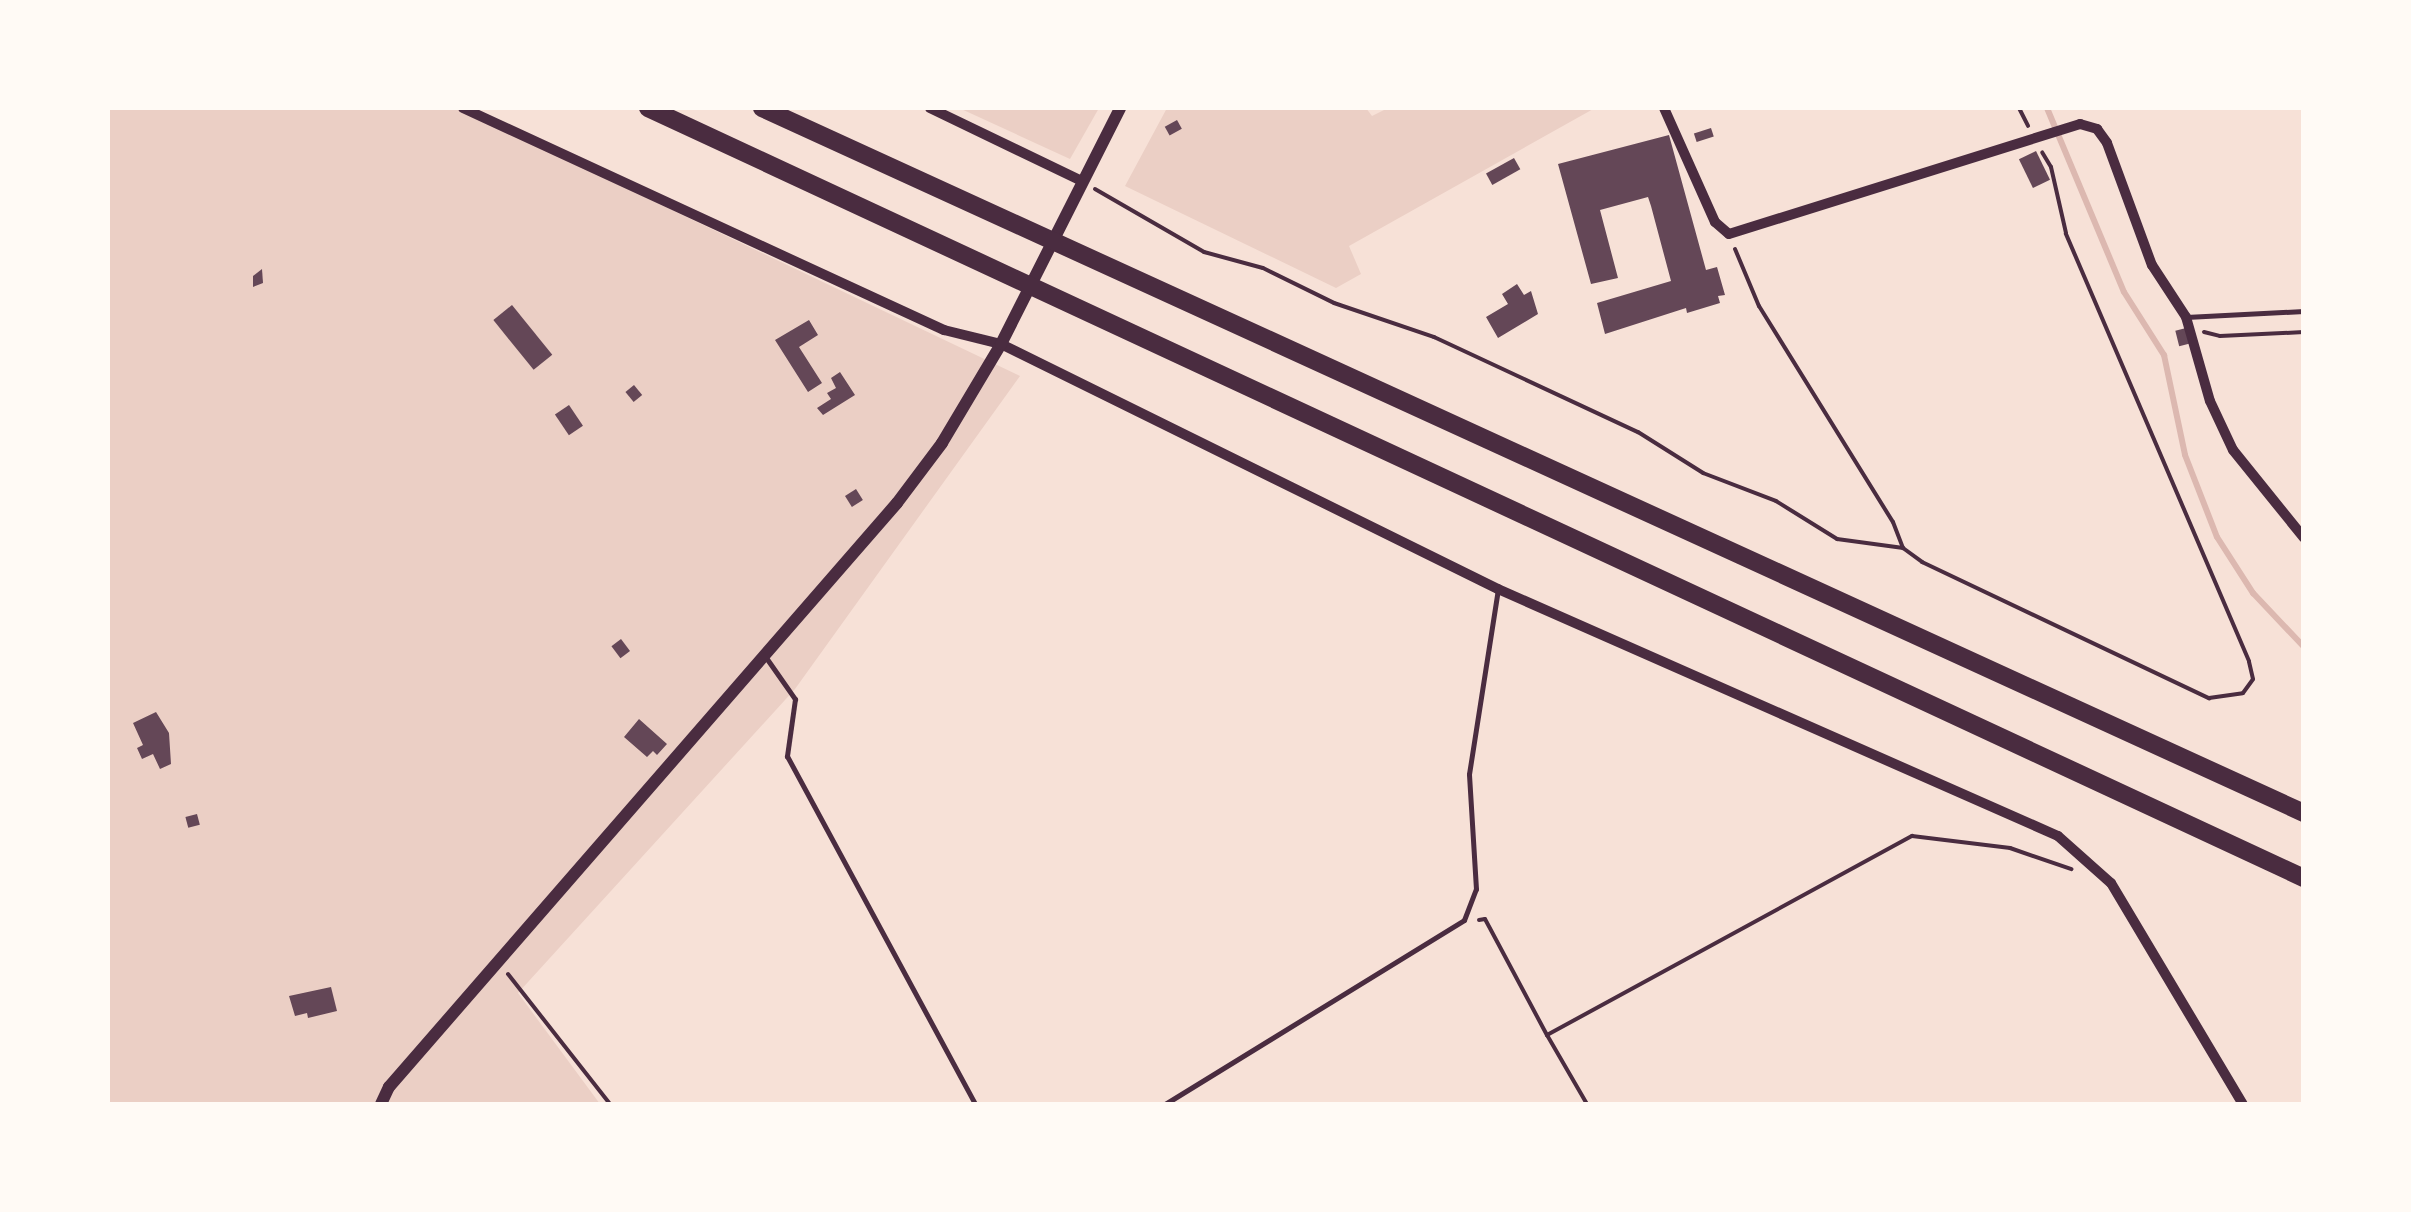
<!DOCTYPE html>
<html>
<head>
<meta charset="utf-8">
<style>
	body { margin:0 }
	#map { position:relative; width:2411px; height:1212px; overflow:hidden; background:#f7e1d7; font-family:"Open Sans",sans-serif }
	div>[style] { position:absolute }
	.green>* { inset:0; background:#ebcfc5 }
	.stream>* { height:6px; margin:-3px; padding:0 3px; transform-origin:3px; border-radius:3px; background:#dcb8b0 }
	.building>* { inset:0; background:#644757; transform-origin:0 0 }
	.path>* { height:4px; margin:-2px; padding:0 2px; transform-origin:2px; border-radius:2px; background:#4a2c40 }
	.service>* { height:5px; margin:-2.5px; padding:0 2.5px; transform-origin:2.5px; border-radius:2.5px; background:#4a2c40 }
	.minor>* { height:10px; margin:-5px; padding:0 5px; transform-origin:5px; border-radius:5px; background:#4a2c40 }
	.tertiary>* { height:12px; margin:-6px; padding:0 6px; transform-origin:6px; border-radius:6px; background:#4a2c40 }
	.motorway>* { height:18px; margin:-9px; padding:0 9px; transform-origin:9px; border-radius:9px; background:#4a2c40 }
	span { translate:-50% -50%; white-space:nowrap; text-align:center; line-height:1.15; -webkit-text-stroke:8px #fffaf5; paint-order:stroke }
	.frame { position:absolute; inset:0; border:110px solid #fffaf5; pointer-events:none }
</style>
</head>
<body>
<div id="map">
	<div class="green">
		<i style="clip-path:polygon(108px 108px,458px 108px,1020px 376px,795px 689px,518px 993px,600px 1104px,108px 1104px)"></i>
		<i style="clip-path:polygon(959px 108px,1099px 108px,1070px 159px)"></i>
		<i style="clip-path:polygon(1167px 108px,1366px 108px,1372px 116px,1388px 108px,1595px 108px,1349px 246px,1361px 274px,1336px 288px,1125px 186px)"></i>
	</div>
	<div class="stream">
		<i style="left:2047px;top:108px;width:199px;rotate:67.3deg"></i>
		<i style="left:2124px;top:292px;width:75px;rotate:57.6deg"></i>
		<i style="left:2164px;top:355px;width:102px;rotate:78.1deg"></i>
		<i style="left:2185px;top:455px;width:88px;rotate:68.7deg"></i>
		<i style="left:2217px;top:537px;width:67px;rotate:57.3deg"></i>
		<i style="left:2253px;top:593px;width:74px;rotate:46.6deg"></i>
	</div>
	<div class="building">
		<i style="left:1177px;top:120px;width:10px;height:14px;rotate:61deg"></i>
		<i style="left:1711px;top:128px;width:9px;height:18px;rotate:72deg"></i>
		<i style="clip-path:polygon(1669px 135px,1706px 270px,1717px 267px,1725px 295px,1718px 296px,1720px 303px,1687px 313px,1686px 308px,1605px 334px,1597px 303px,1671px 281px,1651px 206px,1648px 197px,1600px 210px,1618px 278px,1591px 284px,1558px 164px)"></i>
		<i style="left:2036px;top:151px;width:32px;height:19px;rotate:64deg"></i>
		<i style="left:1514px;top:158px;width:13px;height:32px;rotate:61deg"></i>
		<i style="clip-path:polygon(262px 269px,263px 283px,253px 287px,253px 276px)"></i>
		<i style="clip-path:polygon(1517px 284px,1524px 295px,1531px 291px,1538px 314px,1498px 338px,1486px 317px,1508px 304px,1502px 294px)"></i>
		<i style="left:512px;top:305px;width:64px;height:24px;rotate:51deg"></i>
		<i style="clip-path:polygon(809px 320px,818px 335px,799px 347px,822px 383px,808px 392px,775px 340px)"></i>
		<i style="left:2186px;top:328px;width:16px;height:11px;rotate:76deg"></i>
		<i style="clip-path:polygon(840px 372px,855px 395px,823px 415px,817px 408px,831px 399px,827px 393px,836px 388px,831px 378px)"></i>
		<i style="left:634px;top:385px;width:13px;height:11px;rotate:51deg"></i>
		<i style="left:569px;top:405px;width:25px;height:17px;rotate:56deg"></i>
		<i style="left:856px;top:489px;width:13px;height:13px;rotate:58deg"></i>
		<i style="left:621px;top:639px;width:15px;height:12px;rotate:53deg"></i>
		<i style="clip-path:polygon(156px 712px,169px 733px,171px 764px,160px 769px,153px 754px,142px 759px,137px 748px,143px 745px,133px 723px)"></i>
		<i style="clip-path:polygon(639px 719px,667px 744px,657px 755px,653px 751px,647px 757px,624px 737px)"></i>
		<i style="left:197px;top:814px;width:11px;height:12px;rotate:75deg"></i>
		<i style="clip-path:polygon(331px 987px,337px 1011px,308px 1018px,307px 1013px,295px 1016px,289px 996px)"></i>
	</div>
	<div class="path">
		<i style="left:2019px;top:108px;width:20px;rotate:63deg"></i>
		<i style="left:1095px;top:189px;width:126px;rotate:30deg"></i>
		<i style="left:1204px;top:252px;width:61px;rotate:15.2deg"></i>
		<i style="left:1263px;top:268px;width:79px;rotate:26.2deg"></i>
		<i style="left:1334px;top:303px;width:106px;rotate:18.8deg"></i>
		<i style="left:1434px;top:337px;width:225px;rotate:25deg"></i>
		<i style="left:1638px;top:432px;width:77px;rotate:32.2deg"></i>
		<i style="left:1703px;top:473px;width:78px;rotate:21deg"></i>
		<i style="left:1776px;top:501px;width:72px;rotate:31.9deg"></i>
		<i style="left:1837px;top:539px;width:67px;rotate:7.8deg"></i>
		<i style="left:1735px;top:249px;width:62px;rotate:67.2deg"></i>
		<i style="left:1759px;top:306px;width:254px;rotate:58.2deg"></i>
		<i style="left:1893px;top:522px;width:28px;rotate:69deg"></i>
		<i style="left:1903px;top:548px;width:24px;rotate:36deg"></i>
		<i style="left:1922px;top:562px;width:318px;rotate:25.4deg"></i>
		<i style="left:2209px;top:698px;width:34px;rotate:-8deg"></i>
		<i style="left:2243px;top:693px;width:17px;rotate:-54deg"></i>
		<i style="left:2253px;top:679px;width:18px;rotate:-103deg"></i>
		<i style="left:2249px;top:661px;width:465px;rotate:-113.2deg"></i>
		<i style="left:2066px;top:233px;width:68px;rotate:-102.8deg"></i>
		<i style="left:2051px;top:167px;width:17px;rotate:-121deg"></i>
		<i style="left:2204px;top:332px;width:16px;rotate:14deg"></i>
		<i style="left:2220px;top:336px;width:84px;rotate:-2.7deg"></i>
		<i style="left:1479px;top:920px;width:6px;rotate:-9deg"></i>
		<i style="left:1485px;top:919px;width:132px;rotate:61.9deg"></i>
		<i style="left:1547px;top:1035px;width:416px;rotate:-28.6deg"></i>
		<i style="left:1912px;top:836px;width:99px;rotate:7deg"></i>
		<i style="left:2010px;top:848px;width:65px;rotate:19deg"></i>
		<i style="left:508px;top:974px;width:165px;rotate:51.9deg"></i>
		<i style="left:1547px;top:1035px;width:80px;rotate:59.9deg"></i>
	</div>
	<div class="service">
		<i style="left:2186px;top:317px;width:118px;rotate:-2.9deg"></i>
		<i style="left:767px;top:659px;width:49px;rotate:55deg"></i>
		<i style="left:795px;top:699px;width:58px;rotate:98deg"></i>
		<i style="left:787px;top:756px;width:396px;rotate:61.6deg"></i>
		<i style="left:1165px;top:1104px;width:351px;rotate:-31.6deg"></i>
		<i style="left:1464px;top:920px;width:33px;rotate:-69deg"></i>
		<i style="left:1476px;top:889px;width:115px;rotate:-93.5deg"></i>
		<i style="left:1469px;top:774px;width:187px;rotate:-81.1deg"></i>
	</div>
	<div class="minor">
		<i style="left:463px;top:108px;width:530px;rotate:24.78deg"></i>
		<i style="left:944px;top:330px;width:59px;rotate:13.8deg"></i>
		<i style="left:1001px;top:344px;width:554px;rotate:26.24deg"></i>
		<i style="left:1498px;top:589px;width:612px;rotate:23.8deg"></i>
		<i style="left:2058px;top:836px;width:71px;rotate:41.6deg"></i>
		<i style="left:2111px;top:883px;width:257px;rotate:59.2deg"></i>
		<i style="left:930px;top:108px;width:169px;rotate:25.7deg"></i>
		<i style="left:1664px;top:108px;width:125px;rotate:65.9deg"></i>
		<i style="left:1715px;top:222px;width:18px;rotate:41deg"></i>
		<i style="left:1729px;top:234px;width:368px;rotate:-17.4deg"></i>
		<i style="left:2080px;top:124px;width:18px;rotate:16deg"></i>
		<i style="left:2097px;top:129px;width:17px;rotate:54deg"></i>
		<i style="left:2107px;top:143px;width:130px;rotate:69.8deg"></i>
		<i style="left:2152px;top:265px;width:62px;rotate:56.8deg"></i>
		<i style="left:2186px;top:317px;width:87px;rotate:74.1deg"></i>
		<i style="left:2210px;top:401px;width:54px;rotate:64.9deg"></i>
		<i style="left:2233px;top:450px;width:113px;rotate:51.1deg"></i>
	</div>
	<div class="tertiary">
		<i style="left:381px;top:1104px;width:19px;rotate:-65deg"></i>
		<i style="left:389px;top:1087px;width:774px;rotate:-48.98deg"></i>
		<i style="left:897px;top:503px;width:75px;rotate:-53.1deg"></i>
		<i style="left:942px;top:443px;width:115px;rotate:-59.2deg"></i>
		<i style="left:1001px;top:344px;width:264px;rotate:-63.2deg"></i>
	</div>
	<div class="motorway">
		<i style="left:648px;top:108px;width:1826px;rotate:24.94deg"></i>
		<i style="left:762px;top:108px;width:1696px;rotate:24.57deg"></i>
	</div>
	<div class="frame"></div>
</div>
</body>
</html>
